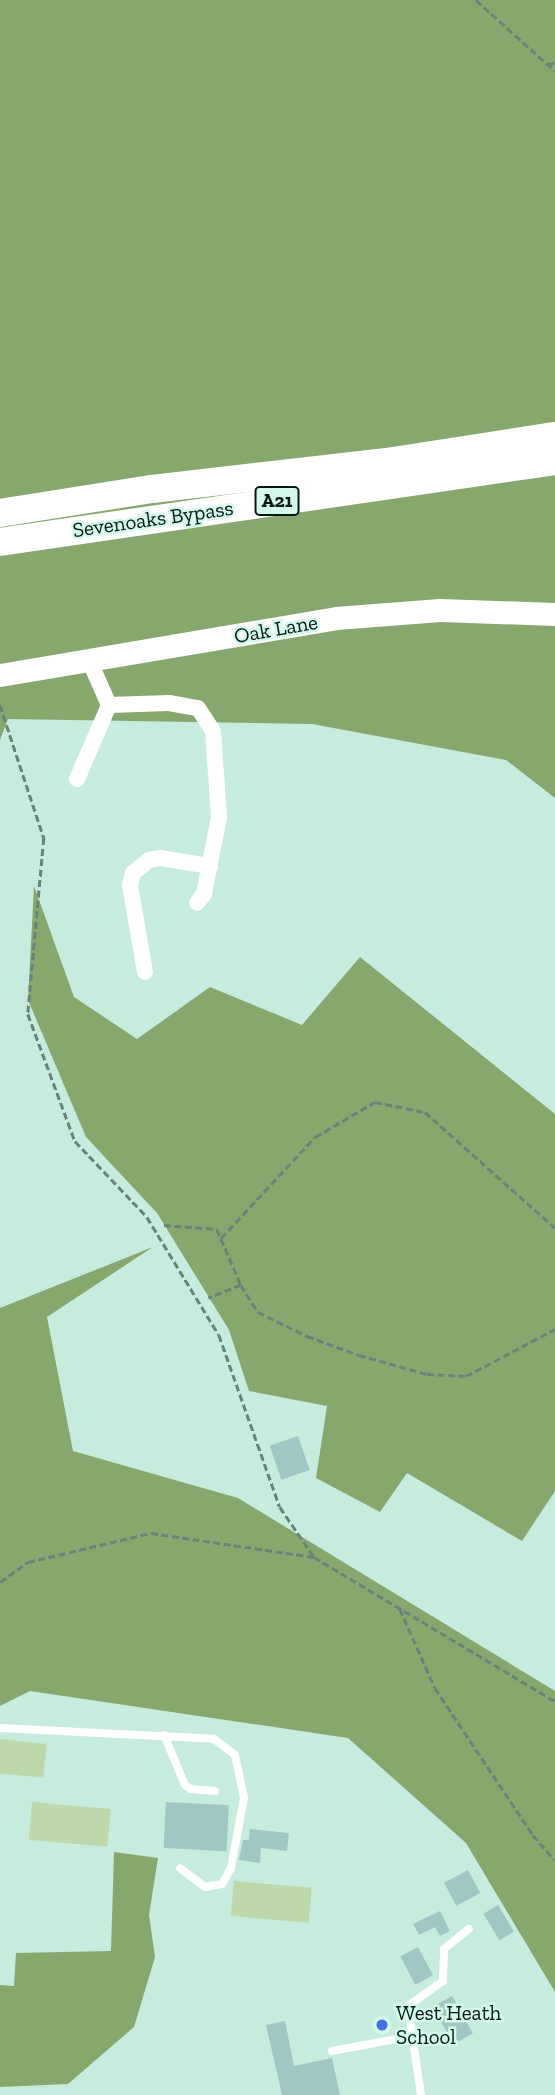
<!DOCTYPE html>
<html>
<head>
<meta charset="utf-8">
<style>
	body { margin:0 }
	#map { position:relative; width:555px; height:2095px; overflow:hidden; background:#c5ecdd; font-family:"Zilla Slab",serif }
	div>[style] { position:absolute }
	.green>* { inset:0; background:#bed9a9; transform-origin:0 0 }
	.forest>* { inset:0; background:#87a86d }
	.building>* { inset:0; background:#9fc8c4; transform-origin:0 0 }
	.path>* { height:2.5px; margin-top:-1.25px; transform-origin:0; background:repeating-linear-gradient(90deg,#688379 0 7px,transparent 0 10.5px) }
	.lane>* { height:8px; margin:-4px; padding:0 4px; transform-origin:4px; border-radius:4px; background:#fff }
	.street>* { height:16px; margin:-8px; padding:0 8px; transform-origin:8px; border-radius:8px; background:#fff }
	.secondary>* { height:23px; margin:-11.5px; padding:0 11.5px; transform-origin:11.5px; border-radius:11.5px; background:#fff }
	.highway>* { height:28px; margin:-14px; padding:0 14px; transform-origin:14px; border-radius:14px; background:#fff }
	.dots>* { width:19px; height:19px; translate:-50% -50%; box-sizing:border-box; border:4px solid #d2f9ea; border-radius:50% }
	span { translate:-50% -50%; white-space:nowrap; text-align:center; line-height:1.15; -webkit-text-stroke:5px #d2f9ea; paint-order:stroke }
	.shield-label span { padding:2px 5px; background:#d2f9ea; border:2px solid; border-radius:5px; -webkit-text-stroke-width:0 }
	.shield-label { font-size:19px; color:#0a1813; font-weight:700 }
	.street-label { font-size:21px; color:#0a1813 }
	.poi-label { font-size:21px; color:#0a1813 }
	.left { translate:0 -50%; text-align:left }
</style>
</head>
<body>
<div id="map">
	<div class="green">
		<i style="left:0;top:1739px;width:47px;height:34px;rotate:6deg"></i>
		<i style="left:32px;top:1802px;width:79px;height:38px;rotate:5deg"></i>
		<i style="left:234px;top:1881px;width:78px;height:35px;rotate:5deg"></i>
	</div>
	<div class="forest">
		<i style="clip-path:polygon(0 0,555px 0,555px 798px,506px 760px,312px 724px,8px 719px,0 740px)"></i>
		<i style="clip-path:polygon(34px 886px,74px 997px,137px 1039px,210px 987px,302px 1025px,360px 957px,555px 1114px,555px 1491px,522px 1541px,407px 1473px,380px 1512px,316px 1478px,327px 1406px,249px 1391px,229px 1330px,157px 1213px,86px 1137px,28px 1000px)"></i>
		<i style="clip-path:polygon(153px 1247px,47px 1317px,73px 1451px,238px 1498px,555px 1691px,555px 1992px,466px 1843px,348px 1738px,30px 1691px,0 1706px,0 1308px)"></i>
		<i style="clip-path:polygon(114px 1852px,158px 1858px,149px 1915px,155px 1957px,134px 2027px,68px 2084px,0 2087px,0 1985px,14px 1986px,16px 1953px,111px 1951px)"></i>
	</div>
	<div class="building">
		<i style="left:298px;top:1436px;width:36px;height:30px;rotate:71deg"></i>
		<i style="left:166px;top:1802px;width:63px;height:46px;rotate:3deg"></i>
		<i style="clip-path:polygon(250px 1829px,289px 1833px,287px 1851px,261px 1848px,260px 1863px,239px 1860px,243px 1840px,249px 1840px)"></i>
		<i style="left:468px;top:1870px;width:26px;height:27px;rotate:62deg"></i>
		<i style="left:498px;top:1905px;width:31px;height:17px;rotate:59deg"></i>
		<i style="clip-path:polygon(440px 1911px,450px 1931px,440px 1936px,435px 1927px,419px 1935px,413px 1924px)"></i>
		<i style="left:418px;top:1947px;width:32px;height:20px;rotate:62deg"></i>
		<i style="left:452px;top:1996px;width:43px;height:22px;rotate:61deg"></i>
		<i style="clip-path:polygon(285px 2021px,294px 2066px,332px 2058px,340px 2095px,282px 2095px,266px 2025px)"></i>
	</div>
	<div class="path">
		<i style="left:476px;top:0;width:106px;rotate:41.9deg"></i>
		<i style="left:547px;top:64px;width:8px;rotate:-7deg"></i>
		<i style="left:0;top:705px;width:140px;rotate:71.7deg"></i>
		<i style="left:44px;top:838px;width:177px;rotate:95.2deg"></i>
		<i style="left:28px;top:1014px;width:135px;rotate:69.7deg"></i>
		<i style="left:75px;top:1141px;width:105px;rotate:46.5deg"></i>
		<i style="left:147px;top:1217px;width:138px;rotate:58.6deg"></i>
		<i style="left:219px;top:1335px;width:182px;rotate:70.5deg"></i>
		<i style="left:280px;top:1507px;width:60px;rotate:55.8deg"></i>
		<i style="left:164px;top:1225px;width:53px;rotate:4.3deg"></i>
		<i style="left:217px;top:1229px;width:61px;rotate:66.8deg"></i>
		<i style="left:241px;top:1285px;width:35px;rotate:158deg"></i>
		<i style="left:221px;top:1238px;width:138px;rotate:-47.1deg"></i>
		<i style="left:315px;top:1137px;width:69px;rotate:-30.3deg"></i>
		<i style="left:375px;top:1102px;width:51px;rotate:11.3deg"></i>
		<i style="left:425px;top:1112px;width:174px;rotate:41.7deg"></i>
		<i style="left:241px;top:1285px;width:32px;rotate:58deg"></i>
		<i style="left:258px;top:1312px;width:55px;rotate:26.1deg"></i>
		<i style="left:307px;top:1336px;width:55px;rotate:20.1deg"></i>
		<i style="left:359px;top:1355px;width:71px;rotate:15.6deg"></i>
		<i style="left:427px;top:1374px;width:39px;rotate:3deg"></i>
		<i style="left:466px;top:1376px;width:101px;rotate:-27.8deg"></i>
		<i style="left:0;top:1582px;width:34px;rotate:-36deg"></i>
		<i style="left:28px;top:1562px;width:126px;rotate:-13.3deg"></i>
		<i style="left:151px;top:1533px;width:165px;rotate:8.4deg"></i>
		<i style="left:314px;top:1557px;width:281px;rotate:30.9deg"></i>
		<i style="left:400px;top:1609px;width:86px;rotate:66.1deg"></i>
		<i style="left:435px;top:1688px;width:177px;rotate:56.3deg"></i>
		<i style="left:533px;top:1835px;width:33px;rotate:49deg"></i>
	</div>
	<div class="lane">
		<i style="left:0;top:1728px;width:214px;rotate:2.9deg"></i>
		<i style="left:214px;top:1739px;width:26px;rotate:37deg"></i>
		<i style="left:235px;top:1755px;width:44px;rotate:78.2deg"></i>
		<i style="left:244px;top:1798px;width:71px;rotate:100.5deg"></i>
		<i style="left:231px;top:1868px;width:18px;rotate:119deg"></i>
		<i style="left:222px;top:1884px;width:17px;rotate:170deg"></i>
		<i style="left:205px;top:1887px;width:31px;rotate:-143deg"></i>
		<i style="left:164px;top:1735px;width:54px;rotate:67.2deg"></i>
		<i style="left:185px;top:1785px;width:7px;rotate:34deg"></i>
		<i style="left:191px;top:1789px;width:24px;rotate:5deg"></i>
		<i style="left:332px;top:2051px;width:81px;rotate:-10.6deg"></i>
		<i style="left:421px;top:2095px;width:90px;rotate:-98.3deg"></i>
		<i style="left:408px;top:2006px;width:43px;rotate:-35.5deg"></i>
		<i style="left:443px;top:1981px;width:32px;rotate:-88deg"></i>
		<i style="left:444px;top:1949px;width:32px;rotate:-39deg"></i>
	</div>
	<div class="street">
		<i style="left:90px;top:662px;width:47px;rotate:66.2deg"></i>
		<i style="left:109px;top:705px;width:60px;rotate:-1.9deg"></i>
		<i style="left:169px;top:703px;width:29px;rotate:10deg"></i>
		<i style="left:198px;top:708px;width:27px;rotate:57deg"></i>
		<i style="left:213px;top:731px;width:86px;rotate:86deg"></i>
		<i style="left:219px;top:817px;width:78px;rotate:101deg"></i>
		<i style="left:204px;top:894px;width:11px;rotate:128deg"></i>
		<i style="left:77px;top:779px;width:81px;rotate:-66.6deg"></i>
		<i style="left:145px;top:972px;width:88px;rotate:-99.8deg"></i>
		<i style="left:130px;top:885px;width:12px;rotate:-76deg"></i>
		<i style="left:133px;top:873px;width:21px;rotate:-39deg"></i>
		<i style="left:149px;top:860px;width:11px;rotate:-10deg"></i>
		<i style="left:160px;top:858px;width:51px;rotate:9.1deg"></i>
	</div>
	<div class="secondary">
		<i style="left:0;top:675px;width:341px;rotate:-9.6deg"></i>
		<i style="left:336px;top:618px;width:104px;rotate:-4.4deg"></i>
		<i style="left:440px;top:610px;width:115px;rotate:2deg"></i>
	</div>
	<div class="highway">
		<i style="left:0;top:513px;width:154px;rotate:-9deg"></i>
		<i style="left:152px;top:489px;width:243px;rotate:-6.6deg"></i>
		<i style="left:393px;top:461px;width:164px;rotate:-8.8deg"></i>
		<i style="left:0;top:542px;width:561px;rotate:-8.3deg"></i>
	</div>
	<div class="dots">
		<i style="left:382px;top:2025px;background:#4271e2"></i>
	</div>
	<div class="shield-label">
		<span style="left:277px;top:501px">A21</span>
	</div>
	<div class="street-label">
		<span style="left:153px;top:519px;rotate:-8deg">Sevenoaks Bypass</span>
		<span style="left:276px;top:629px;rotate:-10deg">Oak Lane</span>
	</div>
	<div class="poi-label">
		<span class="left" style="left:396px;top:2025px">West Heath<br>School</span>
	</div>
</div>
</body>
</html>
